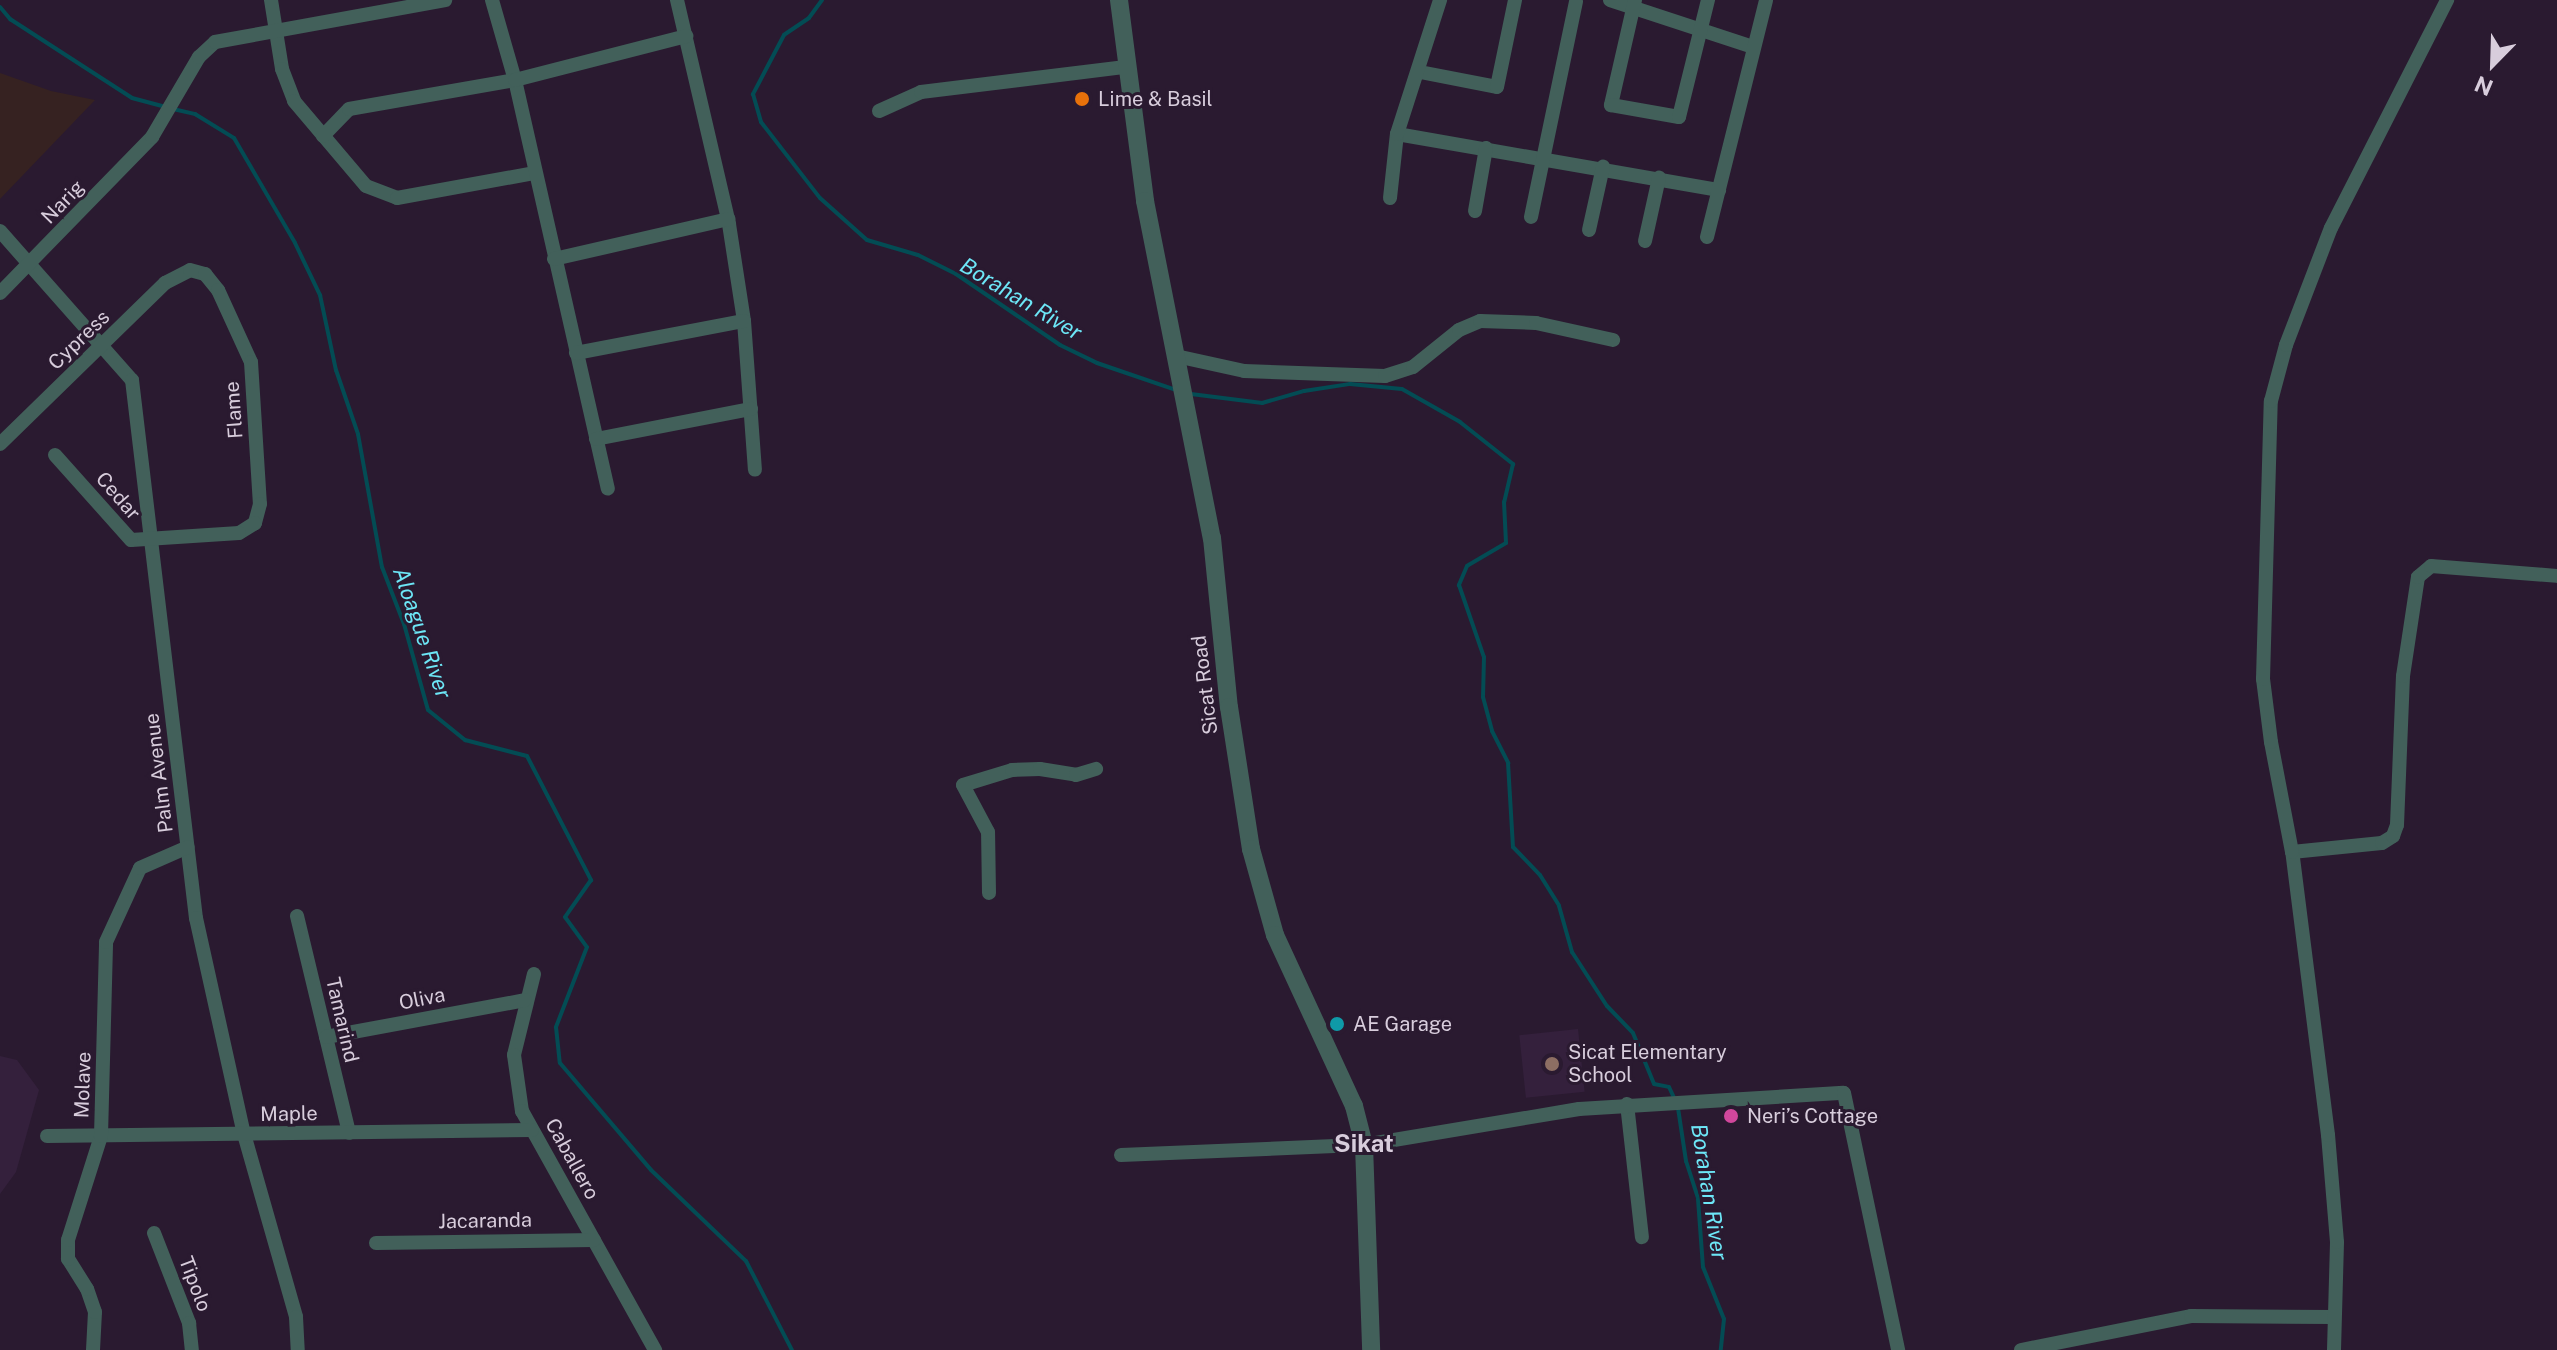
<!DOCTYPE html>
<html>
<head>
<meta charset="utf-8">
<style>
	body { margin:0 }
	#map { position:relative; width:2557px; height:1350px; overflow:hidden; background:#2a1a30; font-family:"Public Sans",sans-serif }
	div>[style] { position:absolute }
	.commercial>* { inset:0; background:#362221 }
	.built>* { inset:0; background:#34203c; transform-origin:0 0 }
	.stream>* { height:4px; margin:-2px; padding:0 2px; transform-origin:2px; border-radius:2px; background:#034c54 }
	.minor>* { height:14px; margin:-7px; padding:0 7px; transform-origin:7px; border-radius:7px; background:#42605a }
	.tertiary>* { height:18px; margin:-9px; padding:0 9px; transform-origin:9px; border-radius:9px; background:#42605a }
	.dots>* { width:22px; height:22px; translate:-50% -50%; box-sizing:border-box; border:4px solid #2a1a30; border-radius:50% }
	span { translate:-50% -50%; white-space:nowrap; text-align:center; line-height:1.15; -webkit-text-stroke:6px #2a1a30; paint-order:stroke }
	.poi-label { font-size:20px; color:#d8cddc }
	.left { translate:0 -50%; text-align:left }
	.street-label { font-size:20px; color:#d8cddc }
	.water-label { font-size:22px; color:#6de7f7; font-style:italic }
	.quarter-label { font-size:24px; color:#d8cddc; font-weight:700 }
	.north { position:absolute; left:2453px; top:24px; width:80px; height:80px; -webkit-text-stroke:6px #2a1a30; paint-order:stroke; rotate:203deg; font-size:22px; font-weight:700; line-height:32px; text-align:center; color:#d8cddc }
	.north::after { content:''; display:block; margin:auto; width:28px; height:36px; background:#d8cddc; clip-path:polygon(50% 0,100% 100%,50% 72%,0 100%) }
</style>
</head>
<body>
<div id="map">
	<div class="commercial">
		<i style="clip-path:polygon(0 73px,51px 91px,95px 100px,0 199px)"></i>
	</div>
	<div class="built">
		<i style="left:1578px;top:1029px;width:63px;height:59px;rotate:84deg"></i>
		<i style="clip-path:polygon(0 1056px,17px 1060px,39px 1090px,16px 1172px,0 1194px)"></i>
	</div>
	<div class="stream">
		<i style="left:822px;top:0;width:22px;rotate:126deg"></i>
		<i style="left:809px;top:18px;width:30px;rotate:146deg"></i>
		<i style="left:784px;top:35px;width:67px;rotate:117.7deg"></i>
		<i style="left:753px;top:94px;width:29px;rotate:74deg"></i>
		<i style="left:761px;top:122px;width:96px;rotate:52.2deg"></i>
		<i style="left:820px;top:198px;width:63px;rotate:41.8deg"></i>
		<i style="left:867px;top:240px;width:53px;rotate:16.4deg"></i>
		<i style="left:918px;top:255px;width:42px;rotate:26.6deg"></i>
		<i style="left:956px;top:274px;width:126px;rotate:34.3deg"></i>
		<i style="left:1060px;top:345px;width:41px;rotate:25.9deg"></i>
		<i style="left:1097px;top:363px;width:87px;rotate:18.9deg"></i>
		<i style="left:0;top:7px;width:16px;rotate:50deg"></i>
		<i style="left:10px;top:19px;width:145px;rotate:32.9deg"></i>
		<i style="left:132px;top:98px;width:34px;rotate:15deg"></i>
		<i style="left:173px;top:109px;width:23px;rotate:13deg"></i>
		<i style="left:195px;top:114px;width:46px;rotate:31.6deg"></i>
		<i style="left:234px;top:138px;width:121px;rotate:59.8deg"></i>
		<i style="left:295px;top:243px;width:58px;rotate:64.3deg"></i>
		<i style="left:320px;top:295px;width:77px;rotate:78deg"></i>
		<i style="left:336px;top:370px;width:68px;rotate:71deg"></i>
		<i style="left:358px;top:434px;width:135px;rotate:79.8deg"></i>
		<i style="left:382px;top:567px;width:61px;rotate:68.9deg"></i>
		<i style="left:404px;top:624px;width:89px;rotate:74.4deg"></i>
		<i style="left:428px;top:710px;width:48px;rotate:39deg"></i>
		<i style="left:465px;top:740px;width:64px;rotate:14.5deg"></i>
		<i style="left:527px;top:756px;width:140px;rotate:62.7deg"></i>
		<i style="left:591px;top:880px;width:45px;rotate:125.1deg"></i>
		<i style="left:565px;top:917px;width:37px;rotate:54deg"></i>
		<i style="left:587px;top:947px;width:86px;rotate:111.2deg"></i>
		<i style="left:556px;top:1027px;width:36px;rotate:84deg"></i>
		<i style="left:560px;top:1063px;width:140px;rotate:49.6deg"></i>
		<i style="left:651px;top:1170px;width:132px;rotate:43.8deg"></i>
		<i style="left:746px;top:1261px;width:100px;rotate:62.7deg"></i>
		<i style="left:1191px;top:394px;width:72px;rotate:7.2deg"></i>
		<i style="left:1262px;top:403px;width:44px;rotate:-15.9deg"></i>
		<i style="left:1304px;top:391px;width:47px;rotate:-8.7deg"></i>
		<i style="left:1350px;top:384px;width:52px;rotate:5.5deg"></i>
		<i style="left:1402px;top:389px;width:67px;rotate:29.6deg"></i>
		<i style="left:1460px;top:422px;width:68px;rotate:38.4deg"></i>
		<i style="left:1513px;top:464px;width:39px;rotate:103deg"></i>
		<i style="left:1504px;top:502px;width:41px;rotate:87.2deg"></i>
		<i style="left:1506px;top:543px;width:45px;rotate:149.5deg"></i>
		<i style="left:1467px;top:566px;width:21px;rotate:113deg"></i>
		<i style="left:1459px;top:585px;width:76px;rotate:70.9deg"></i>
		<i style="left:1484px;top:657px;width:40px;rotate:91.4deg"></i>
		<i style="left:1483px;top:697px;width:35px;rotate:75deg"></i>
		<i style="left:1492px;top:731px;width:36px;rotate:63deg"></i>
		<i style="left:1508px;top:763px;width:84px;rotate:86.6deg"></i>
		<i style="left:1513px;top:847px;width:39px;rotate:46deg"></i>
		<i style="left:1540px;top:875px;width:36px;rotate:58deg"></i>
		<i style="left:1559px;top:906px;width:48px;rotate:74.2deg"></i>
		<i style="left:1572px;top:952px;width:64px;rotate:57.1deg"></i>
		<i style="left:1607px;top:1006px;width:37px;rotate:46deg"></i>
		<i style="left:1633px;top:1033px;width:55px;rotate:67.6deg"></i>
		<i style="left:1654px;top:1084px;width:15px;rotate:11deg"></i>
		<i style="left:1669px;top:1087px;width:14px;rotate:65deg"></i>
		<i style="left:1678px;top:1108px;width:54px;rotate:81.4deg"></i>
		<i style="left:1686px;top:1161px;width:40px;rotate:72deg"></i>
		<i style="left:1698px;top:1199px;width:68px;rotate:85.8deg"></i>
		<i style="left:1703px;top:1267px;width:56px;rotate:68deg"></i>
		<i style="left:1724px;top:1319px;width:31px;rotate:96deg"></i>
	</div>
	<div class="minor">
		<i style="left:271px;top:0;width:70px;rotate:80.9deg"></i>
		<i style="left:282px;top:69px;width:34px;rotate:69deg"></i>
		<i style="left:294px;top:101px;width:111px;rotate:49.7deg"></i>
		<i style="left:366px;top:186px;width:33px;rotate:21deg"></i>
		<i style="left:397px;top:198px;width:139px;rotate:-10.3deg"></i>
		<i style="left:492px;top:0;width:83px;rotate:74deg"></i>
		<i style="left:515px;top:80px;width:419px;rotate:77.2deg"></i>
		<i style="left:677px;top:0;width:230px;rotate:76.9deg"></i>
		<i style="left:729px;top:224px;width:98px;rotate:81.2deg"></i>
		<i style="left:744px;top:321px;width:149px;rotate:85.8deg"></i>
		<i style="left:1610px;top:0;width:151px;rotate:18.2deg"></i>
		<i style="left:1635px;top:0;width:108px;rotate:102.9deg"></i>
		<i style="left:1611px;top:105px;width:69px;rotate:10deg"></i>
		<i style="left:1679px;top:117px;width:121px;rotate:-76.1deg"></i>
		<i style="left:1420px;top:72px;width:78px;rotate:11deg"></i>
		<i style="left:1497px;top:87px;width:89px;rotate:-78.3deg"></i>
		<i style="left:879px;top:111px;width:46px;rotate:-24.3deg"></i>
		<i style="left:921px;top:92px;width:206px;rotate:-7deg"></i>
		<i style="left:1397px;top:134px;width:327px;rotate:9.9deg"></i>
		<i style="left:323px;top:136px;width:37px;rotate:-46deg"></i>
		<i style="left:349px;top:109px;width:169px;rotate:-9.9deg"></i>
		<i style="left:515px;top:80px;width:177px;rotate:-14.4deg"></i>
		<i style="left:1390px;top:198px;width:64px;rotate:-83.8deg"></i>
		<i style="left:1397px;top:134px;width:141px;rotate:-72.2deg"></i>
		<i style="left:1475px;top:211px;width:64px;rotate:-80.1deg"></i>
		<i style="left:1531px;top:217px;width:220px;rotate:-78.2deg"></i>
		<i style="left:1589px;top:230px;width:65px;rotate:-77.5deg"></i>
		<i style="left:0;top:231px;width:199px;rotate:48.5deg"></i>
		<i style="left:132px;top:380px;width:542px;rotate:83.22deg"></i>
		<i style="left:196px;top:918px;width:221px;rotate:77.5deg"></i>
		<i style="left:244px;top:1134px;width:190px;rotate:74.1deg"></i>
		<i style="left:296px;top:1317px;width:33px;rotate:87deg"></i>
		<i style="left:1707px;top:237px;width:244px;rotate:-76deg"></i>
		<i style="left:1645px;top:241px;width:65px;rotate:-77.5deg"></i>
		<i style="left:554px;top:259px;width:179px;rotate:-12.9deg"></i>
		<i style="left:0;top:293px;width:218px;rotate:-45.7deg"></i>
		<i style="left:152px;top:137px;width:93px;rotate:-59.6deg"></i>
		<i style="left:199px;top:57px;width:22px;rotate:-43deg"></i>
		<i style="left:215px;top:42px;width:234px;rotate:-10.3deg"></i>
		<i style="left:576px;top:353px;width:171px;rotate:-10.8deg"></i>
		<i style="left:1176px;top:356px;width:70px;rotate:12.4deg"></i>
		<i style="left:1244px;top:371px;width:141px;rotate:2deg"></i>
		<i style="left:1385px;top:376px;width:29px;rotate:-18deg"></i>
		<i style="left:1413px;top:367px;width:59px;rotate:-38.8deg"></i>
		<i style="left:1459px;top:330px;width:23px;rotate:-23deg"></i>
		<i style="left:1480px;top:321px;width:56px;rotate:2deg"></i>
		<i style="left:1536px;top:323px;width:79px;rotate:12.4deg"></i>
		<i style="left:596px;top:439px;width:158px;rotate:-11deg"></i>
		<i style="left:0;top:444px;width:231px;rotate:-44.3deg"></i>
		<i style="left:165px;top:283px;width:28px;rotate:-27deg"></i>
		<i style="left:190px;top:270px;width:16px;rotate:15deg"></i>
		<i style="left:205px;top:274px;width:21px;rotate:51deg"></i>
		<i style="left:218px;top:290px;width:79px;rotate:65.4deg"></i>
		<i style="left:251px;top:362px;width:142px;rotate:86.4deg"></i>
		<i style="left:260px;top:504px;width:20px;rotate:105deg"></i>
		<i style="left:255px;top:523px;width:19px;rotate:148deg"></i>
		<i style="left:239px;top:533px;width:108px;rotate:176.3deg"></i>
		<i style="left:131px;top:540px;width:114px;rotate:-131.8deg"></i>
		<i style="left:2292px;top:852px;width:90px;rotate:-5.7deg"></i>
		<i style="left:2382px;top:843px;width:13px;rotate:-32deg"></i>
		<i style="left:2393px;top:836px;width:12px;rotate:-70deg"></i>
		<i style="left:2397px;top:825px;width:149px;rotate:-87.7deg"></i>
		<i style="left:2403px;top:676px;width:100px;rotate:-81.4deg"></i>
		<i style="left:2418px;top:577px;width:17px;rotate:-40deg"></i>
		<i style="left:2431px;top:566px;width:126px;rotate:4.5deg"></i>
		<i style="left:989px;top:893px;width:61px;rotate:-90.9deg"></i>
		<i style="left:988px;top:832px;width:53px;rotate:-118deg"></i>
		<i style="left:963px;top:785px;width:51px;rotate:-17deg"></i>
		<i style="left:1012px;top:770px;width:28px;rotate:-2deg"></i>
		<i style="left:1040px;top:769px;width:36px;rotate:9deg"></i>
		<i style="left:1076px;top:775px;width:21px;rotate:-17deg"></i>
		<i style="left:297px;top:916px;width:223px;rotate:76.5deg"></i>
		<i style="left:534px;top:974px;width:83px;rotate:103.9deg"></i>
		<i style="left:514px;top:1055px;width:57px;rotate:81.9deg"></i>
		<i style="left:522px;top:1111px;width:274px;rotate:60.9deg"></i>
		<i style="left:326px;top:1037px;width:202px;rotate:-10.5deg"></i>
		<i style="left:1627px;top:1104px;width:134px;rotate:83.6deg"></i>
		<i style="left:47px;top:1136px;width:485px;rotate:-0.7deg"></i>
		<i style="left:1121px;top:1155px;width:243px;rotate:-2.4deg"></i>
		<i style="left:1364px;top:1145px;width:218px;rotate:-9.5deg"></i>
		<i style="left:1579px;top:1109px;width:265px;rotate:-3.5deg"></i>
		<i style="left:1844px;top:1093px;width:263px;rotate:78.1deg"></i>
		<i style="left:154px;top:1233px;width:97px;rotate:68.7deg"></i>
		<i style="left:189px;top:1323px;width:27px;rotate:84deg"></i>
		<i style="left:376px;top:1243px;width:218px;rotate:-0.8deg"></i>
		<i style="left:93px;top:1350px;width:38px;rotate:-87deg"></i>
		<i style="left:95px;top:1312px;width:24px;rotate:-109deg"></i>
		<i style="left:87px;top:1289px;width:36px;rotate:-122deg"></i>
		<i style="left:68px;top:1259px;width:19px;rotate:-90deg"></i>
		<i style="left:68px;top:1240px;width:109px;rotate:-72.4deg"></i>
		<i style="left:101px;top:1136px;width:194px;rotate:-88.5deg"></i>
		<i style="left:106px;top:942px;width:81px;rotate:-65.3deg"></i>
		<i style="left:140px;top:868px;width:52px;rotate:-23.6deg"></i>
		<i style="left:2021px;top:1350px;width:173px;rotate:-11.3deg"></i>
		<i style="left:2191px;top:1316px;width:143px;rotate:0.4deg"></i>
		<i style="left:2334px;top:1350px;width:108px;rotate:-88.4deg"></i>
		<i style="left:2337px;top:1242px;width:107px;rotate:-94.8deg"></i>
		<i style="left:2328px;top:1135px;width:285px;rotate:-97.2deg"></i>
		<i style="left:2292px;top:852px;width:112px;rotate:-100.8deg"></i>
		<i style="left:2271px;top:742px;width:64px;rotate:-97.2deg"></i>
		<i style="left:2263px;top:679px;width:278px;rotate:-88.4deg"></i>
		<i style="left:2271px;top:401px;width:58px;rotate:-75deg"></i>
		<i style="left:2286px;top:345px;width:125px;rotate:-69deg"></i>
		<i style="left:2331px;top:228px;width:256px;rotate:-63deg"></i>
	</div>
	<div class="tertiary">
		<i style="left:1119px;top:0;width:203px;rotate:82.6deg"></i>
		<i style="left:1145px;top:201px;width:344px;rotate:78.8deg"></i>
		<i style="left:1212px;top:538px;width:170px;rotate:84.3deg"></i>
		<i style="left:1229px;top:707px;width:144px;rotate:81.2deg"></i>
		<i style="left:1251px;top:849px;width:89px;rotate:74.4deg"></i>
		<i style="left:1275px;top:935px;width:188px;rotate:65.2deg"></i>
		<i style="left:1354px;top:1106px;width:40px;rotate:75.6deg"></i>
		<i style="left:1364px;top:1145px;width:205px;rotate:88deg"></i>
	</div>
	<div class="dots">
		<i style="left:1082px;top:99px;background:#e8710a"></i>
		<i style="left:1337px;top:1024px;background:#0f9aa8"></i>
		<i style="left:1552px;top:1064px;background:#8d6e63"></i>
		<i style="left:1731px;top:1116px;background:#d1479c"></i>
	</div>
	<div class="poi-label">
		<span class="left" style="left:1098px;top:99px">Lime &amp; Basil</span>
		<span class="left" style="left:1353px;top:1024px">AE Garage</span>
		<span class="left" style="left:1568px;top:1064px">Sicat Elementary<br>School</span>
		<span class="left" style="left:1747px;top:1116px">Neri’s Cottage</span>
	</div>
	<div class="street-label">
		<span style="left:63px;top:202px;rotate:-46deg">Narig</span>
		<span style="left:79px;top:340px;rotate:-44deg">Cypress</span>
		<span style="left:234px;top:410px;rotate:-94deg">Flame</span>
		<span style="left:118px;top:496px;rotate:49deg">Cedar</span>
		<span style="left:1205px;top:685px;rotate:-97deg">Sicat Road</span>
		<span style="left:159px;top:773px;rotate:-97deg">Palm Avenue</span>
		<span style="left:422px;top:999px;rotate:-11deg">Oliva</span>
		<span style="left:342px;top:1020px;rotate:77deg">Tamarind</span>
		<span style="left:83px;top:1085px;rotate:-88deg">Molave</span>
		<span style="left:289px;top:1114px;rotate:-1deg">Maple</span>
		<span style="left:572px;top:1159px;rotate:61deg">Caballero</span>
		<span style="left:485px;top:1221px;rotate:-1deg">Jacaranda</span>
		<span style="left:195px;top:1284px;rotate:69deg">Tipolo</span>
	</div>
	<div class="water-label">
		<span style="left:1021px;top:299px;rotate:31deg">Borahan River</span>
		<span style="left:422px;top:633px;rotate:71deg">Aloague River</span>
		<span style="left:1709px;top:1192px;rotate:81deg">Borahan River</span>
	</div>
	<div class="quarter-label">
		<span style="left:1364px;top:1144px">Sikat</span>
	</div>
	<div class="north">N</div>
</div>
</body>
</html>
